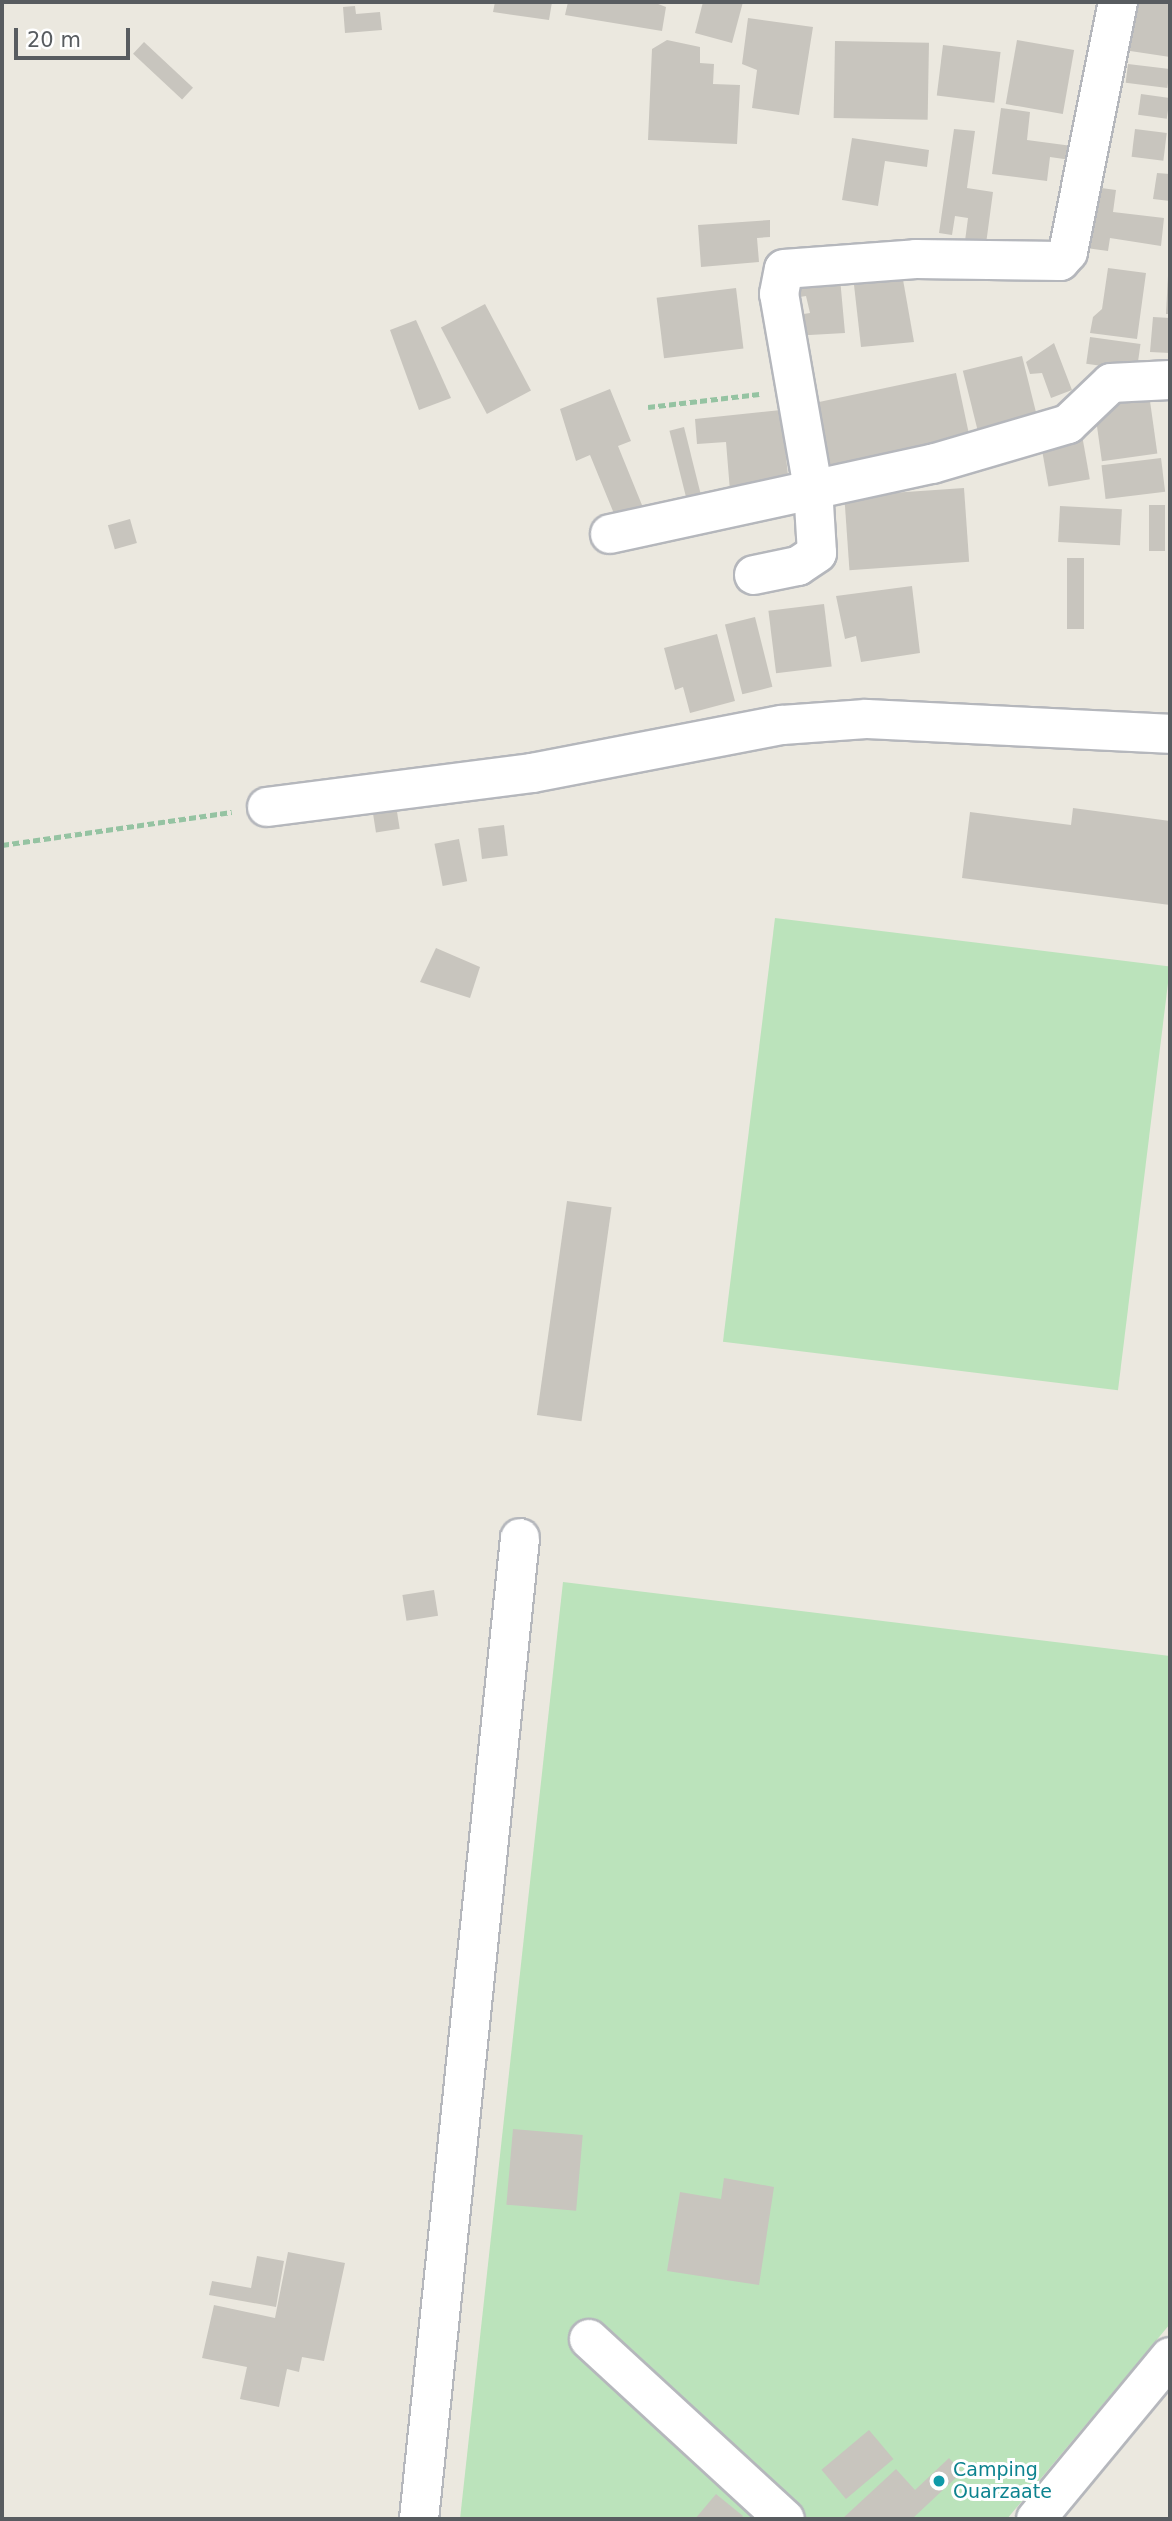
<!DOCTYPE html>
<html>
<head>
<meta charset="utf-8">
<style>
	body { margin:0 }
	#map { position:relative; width:1172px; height:2521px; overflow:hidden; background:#ebe8df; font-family:"DejaVu Sans",sans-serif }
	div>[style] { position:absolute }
	.green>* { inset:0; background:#bbe3bb; transform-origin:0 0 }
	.building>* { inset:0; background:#c8c5be; transform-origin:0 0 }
	.path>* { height:4.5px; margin-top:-2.25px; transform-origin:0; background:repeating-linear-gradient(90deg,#95c3a2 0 7px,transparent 0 10.5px) }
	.roads { filter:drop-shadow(2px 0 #b5b7bc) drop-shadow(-2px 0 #b5b7bc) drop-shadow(0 2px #b5b7bc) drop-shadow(0 -2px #b5b7bc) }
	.minor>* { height:38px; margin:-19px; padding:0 19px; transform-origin:19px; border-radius:19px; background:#fff }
	.dots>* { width:19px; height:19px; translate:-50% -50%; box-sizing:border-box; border:4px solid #fff; border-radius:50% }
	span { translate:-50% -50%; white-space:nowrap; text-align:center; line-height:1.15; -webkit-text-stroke:6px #fff; paint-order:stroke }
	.culture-label { font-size:19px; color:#0d838f }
	.left { translate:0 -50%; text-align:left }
	.frame { position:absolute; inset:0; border:4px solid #585c60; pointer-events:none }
	.scale { position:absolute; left:14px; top:28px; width:116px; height:32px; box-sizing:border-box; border:4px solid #585c60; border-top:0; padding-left:9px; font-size:21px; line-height:24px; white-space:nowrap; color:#585c60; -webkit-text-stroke:5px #fff; paint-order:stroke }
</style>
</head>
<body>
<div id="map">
	<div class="green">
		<i style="left:775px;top:918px;width:398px;height:427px;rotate:7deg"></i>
		<i style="clip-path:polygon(563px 1582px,1170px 1656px,1170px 2324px,1007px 2519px,460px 2519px)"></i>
	</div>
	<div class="building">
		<i style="clip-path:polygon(495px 2px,552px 2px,549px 20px,493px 12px)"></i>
		<i style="clip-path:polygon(568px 2px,653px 2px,666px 7px,662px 31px,565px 15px)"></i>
		<i style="clip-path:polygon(703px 2px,743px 2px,732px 43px,695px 33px)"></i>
		<i style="clip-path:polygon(1123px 2px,1170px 2px,1170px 57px,1117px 49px)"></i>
		<i style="clip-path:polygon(355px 6px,356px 14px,380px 12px,382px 30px,345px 33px,343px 7px)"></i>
		<i style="clip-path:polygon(748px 18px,813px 27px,799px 115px,752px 108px,757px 70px,742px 64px)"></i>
		<i style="clip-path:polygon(667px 40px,700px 47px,700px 63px,714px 64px,713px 84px,740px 85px,737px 144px,648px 140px,652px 49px)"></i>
		<i style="left:1017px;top:40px;width:58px;height:65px;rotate:10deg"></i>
		<i style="left:835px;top:41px;width:94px;height:77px;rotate:1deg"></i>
		<i style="left:144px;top:42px;width:67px;height:16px;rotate:43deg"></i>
		<i style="left:943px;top:45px;width:58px;height:51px;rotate:7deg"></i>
		<i style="left:1128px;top:64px;width:42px;height:19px;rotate:7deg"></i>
		<i style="left:1141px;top:94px;width:29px;height:21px;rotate:8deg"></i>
		<i style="clip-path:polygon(1001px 108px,1030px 112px,1027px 140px,1072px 146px,1071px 160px,1050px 157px,1047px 181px,992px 174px)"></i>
		<i style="clip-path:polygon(954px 129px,975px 131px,967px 188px,993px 192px,986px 244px,965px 241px,968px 218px,955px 216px,952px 235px,939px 233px)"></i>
		<i style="left:1135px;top:129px;width:32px;height:28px;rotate:7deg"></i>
		<i style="clip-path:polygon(852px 138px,929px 150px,927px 167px,885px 161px,878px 206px,842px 200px)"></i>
		<i style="clip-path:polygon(1157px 173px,1170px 174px,1170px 201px,1153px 199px)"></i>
		<i style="clip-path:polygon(1094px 187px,1116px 190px,1113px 212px,1164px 218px,1161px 246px,1110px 238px,1108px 251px,1086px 248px)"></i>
		<i style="clip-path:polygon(770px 220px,770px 237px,757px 238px,759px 262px,701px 267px,698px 225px)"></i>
		<i style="clip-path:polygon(1108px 268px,1146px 273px,1137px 339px,1090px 333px,1093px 317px,1102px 309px)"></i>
		<i style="clip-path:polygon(902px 274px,914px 342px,861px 347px,853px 276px)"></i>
		<i style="clip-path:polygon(1168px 276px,1170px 276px,1170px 314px,1166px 314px)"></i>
		<i style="clip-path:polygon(840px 278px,845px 333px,792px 336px,785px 317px,810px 313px,806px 296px,787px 299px,782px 279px)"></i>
		<i style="left:736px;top:288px;width:61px;height:80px;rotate:83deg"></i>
		<i style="left:485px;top:304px;width:98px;height:50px;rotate:62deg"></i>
		<i style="clip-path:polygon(1153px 317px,1170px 318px,1170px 353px,1150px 352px)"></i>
		<i style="clip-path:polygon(416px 320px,451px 398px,419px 410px,390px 330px)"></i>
		<i style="left:1090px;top:337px;width:51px;height:27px;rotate:8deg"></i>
		<i style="clip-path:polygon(1054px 343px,1072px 390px,1051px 398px,1042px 373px,1030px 374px,1026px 362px)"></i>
		<i style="left:1022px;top:356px;width:68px;height:61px;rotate:76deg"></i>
		<i style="left:956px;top:373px;width:70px;height:146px;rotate:78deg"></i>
		<i style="clip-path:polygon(610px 389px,631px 441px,618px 446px,644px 510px,617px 521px,590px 455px,576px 461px,560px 409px)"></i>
		<i style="left:1149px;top:394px;width:60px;height:56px;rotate:82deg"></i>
		<i style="clip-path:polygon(781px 410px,789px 485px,730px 491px,726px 442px,697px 444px,695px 419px)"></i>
		<i style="left:684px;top:427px;width:71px;height:15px;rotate:76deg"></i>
		<i style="left:1082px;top:435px;width:45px;height:42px;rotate:80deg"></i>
		<i style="left:1161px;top:458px;width:34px;height:60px;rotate:83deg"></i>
		<i style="left:964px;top:488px;width:74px;height:120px;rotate:86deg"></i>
		<i style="left:1149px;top:505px;width:16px;height:46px"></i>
		<i style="left:1060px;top:506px;width:62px;height:36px;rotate:3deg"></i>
		<i style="left:130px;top:519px;width:25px;height:23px;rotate:74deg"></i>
		<i style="left:1067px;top:558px;width:17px;height:71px"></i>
		<i style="clip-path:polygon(912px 586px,920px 653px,861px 662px,856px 636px,845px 639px,836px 596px)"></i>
		<i style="left:824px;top:604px;width:63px;height:56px;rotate:83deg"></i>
		<i style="left:755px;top:617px;width:72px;height:31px;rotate:76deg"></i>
		<i style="clip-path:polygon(717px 634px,735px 701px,690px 713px,683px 687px,675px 690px,664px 648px)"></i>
		<i style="left:395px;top:799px;width:30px;height:24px;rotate:81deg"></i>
		<i style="clip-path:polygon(1073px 808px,1170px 821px,1170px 905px,962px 878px,970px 812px,1071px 825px)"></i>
		<i style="left:504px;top:825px;width:31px;height:26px;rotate:83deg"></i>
		<i style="left:459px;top:839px;width:43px;height:25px;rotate:79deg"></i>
		<i style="clip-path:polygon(436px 948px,480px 967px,470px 998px,420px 982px)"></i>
		<i style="left:567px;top:1201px;width:45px;height:216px;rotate:8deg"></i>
		<i style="left:434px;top:1590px;width:26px;height:32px;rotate:81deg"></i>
		<i style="left:513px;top:2129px;width:70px;height:76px;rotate:5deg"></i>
		<i style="clip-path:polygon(724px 2178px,774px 2187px,759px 2285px,667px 2271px,680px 2192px,721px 2199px)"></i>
		<i style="clip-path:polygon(288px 2252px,345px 2263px,324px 2361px,302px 2357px,299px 2372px,287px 2369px,279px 2407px,240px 2399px,247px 2367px,202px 2358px,214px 2305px,275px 2318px)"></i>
		<i style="clip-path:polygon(257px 2256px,284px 2261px,276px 2307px,209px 2295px,212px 2281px,251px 2288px)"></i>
		<i style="left:869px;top:2430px;width:38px;height:62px;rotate:50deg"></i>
		<i style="clip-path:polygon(949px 2458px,962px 2472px,912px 2519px,842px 2519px,896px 2469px,915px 2490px)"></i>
		<i style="clip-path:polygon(716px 2494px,743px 2516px,741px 2519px,695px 2519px)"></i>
	</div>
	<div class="path">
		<i style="left:648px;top:407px;width:112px;rotate:-6.7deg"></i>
		<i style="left:2px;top:845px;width:232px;rotate:-8.2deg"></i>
	</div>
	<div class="roads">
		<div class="minor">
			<i style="left:610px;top:534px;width:330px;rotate:-12.3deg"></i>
			<i style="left:932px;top:464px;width:142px;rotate:-16.4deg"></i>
			<i style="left:1068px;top:424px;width:59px;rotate:-43.6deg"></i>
			<i style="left:1111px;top:383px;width:59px;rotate:-2.9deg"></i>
			<i style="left:754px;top:575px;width:45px;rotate:-11.6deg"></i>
			<i style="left:798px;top:566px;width:23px;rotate:-34deg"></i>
			<i style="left:817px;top:553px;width:65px;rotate:-93.5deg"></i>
			<i style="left:813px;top:488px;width:197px;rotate:-99.9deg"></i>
			<i style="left:779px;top:294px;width:25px;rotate:-79deg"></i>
			<i style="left:784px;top:269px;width:132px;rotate:-4.3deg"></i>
			<i style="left:916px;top:259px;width:144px;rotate:0.8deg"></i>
			<i style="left:1060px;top:261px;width:12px;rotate:-48deg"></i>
			<i style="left:1068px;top:252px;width:255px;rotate:-78.7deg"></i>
			<i style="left:267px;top:807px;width:267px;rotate:-7.3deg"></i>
			<i style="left:532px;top:773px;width:255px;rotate:-10.9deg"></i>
			<i style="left:782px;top:725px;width:84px;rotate:-4.1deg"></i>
			<i style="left:866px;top:719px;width:304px;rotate:2.8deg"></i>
			<i style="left:589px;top:2339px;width:266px;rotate:42.6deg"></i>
			<i style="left:419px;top:2519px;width:986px;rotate:-84.12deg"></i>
			<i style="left:1036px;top:2519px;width:210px;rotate:-50.4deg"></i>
		</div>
	</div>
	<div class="dots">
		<i style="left:939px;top:2481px;background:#0f9aa8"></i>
	</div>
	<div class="culture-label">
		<span class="left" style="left:953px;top:2481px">Camping<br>Ouarzaate</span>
	</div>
	<div class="frame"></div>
	<div class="scale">20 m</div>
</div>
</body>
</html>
